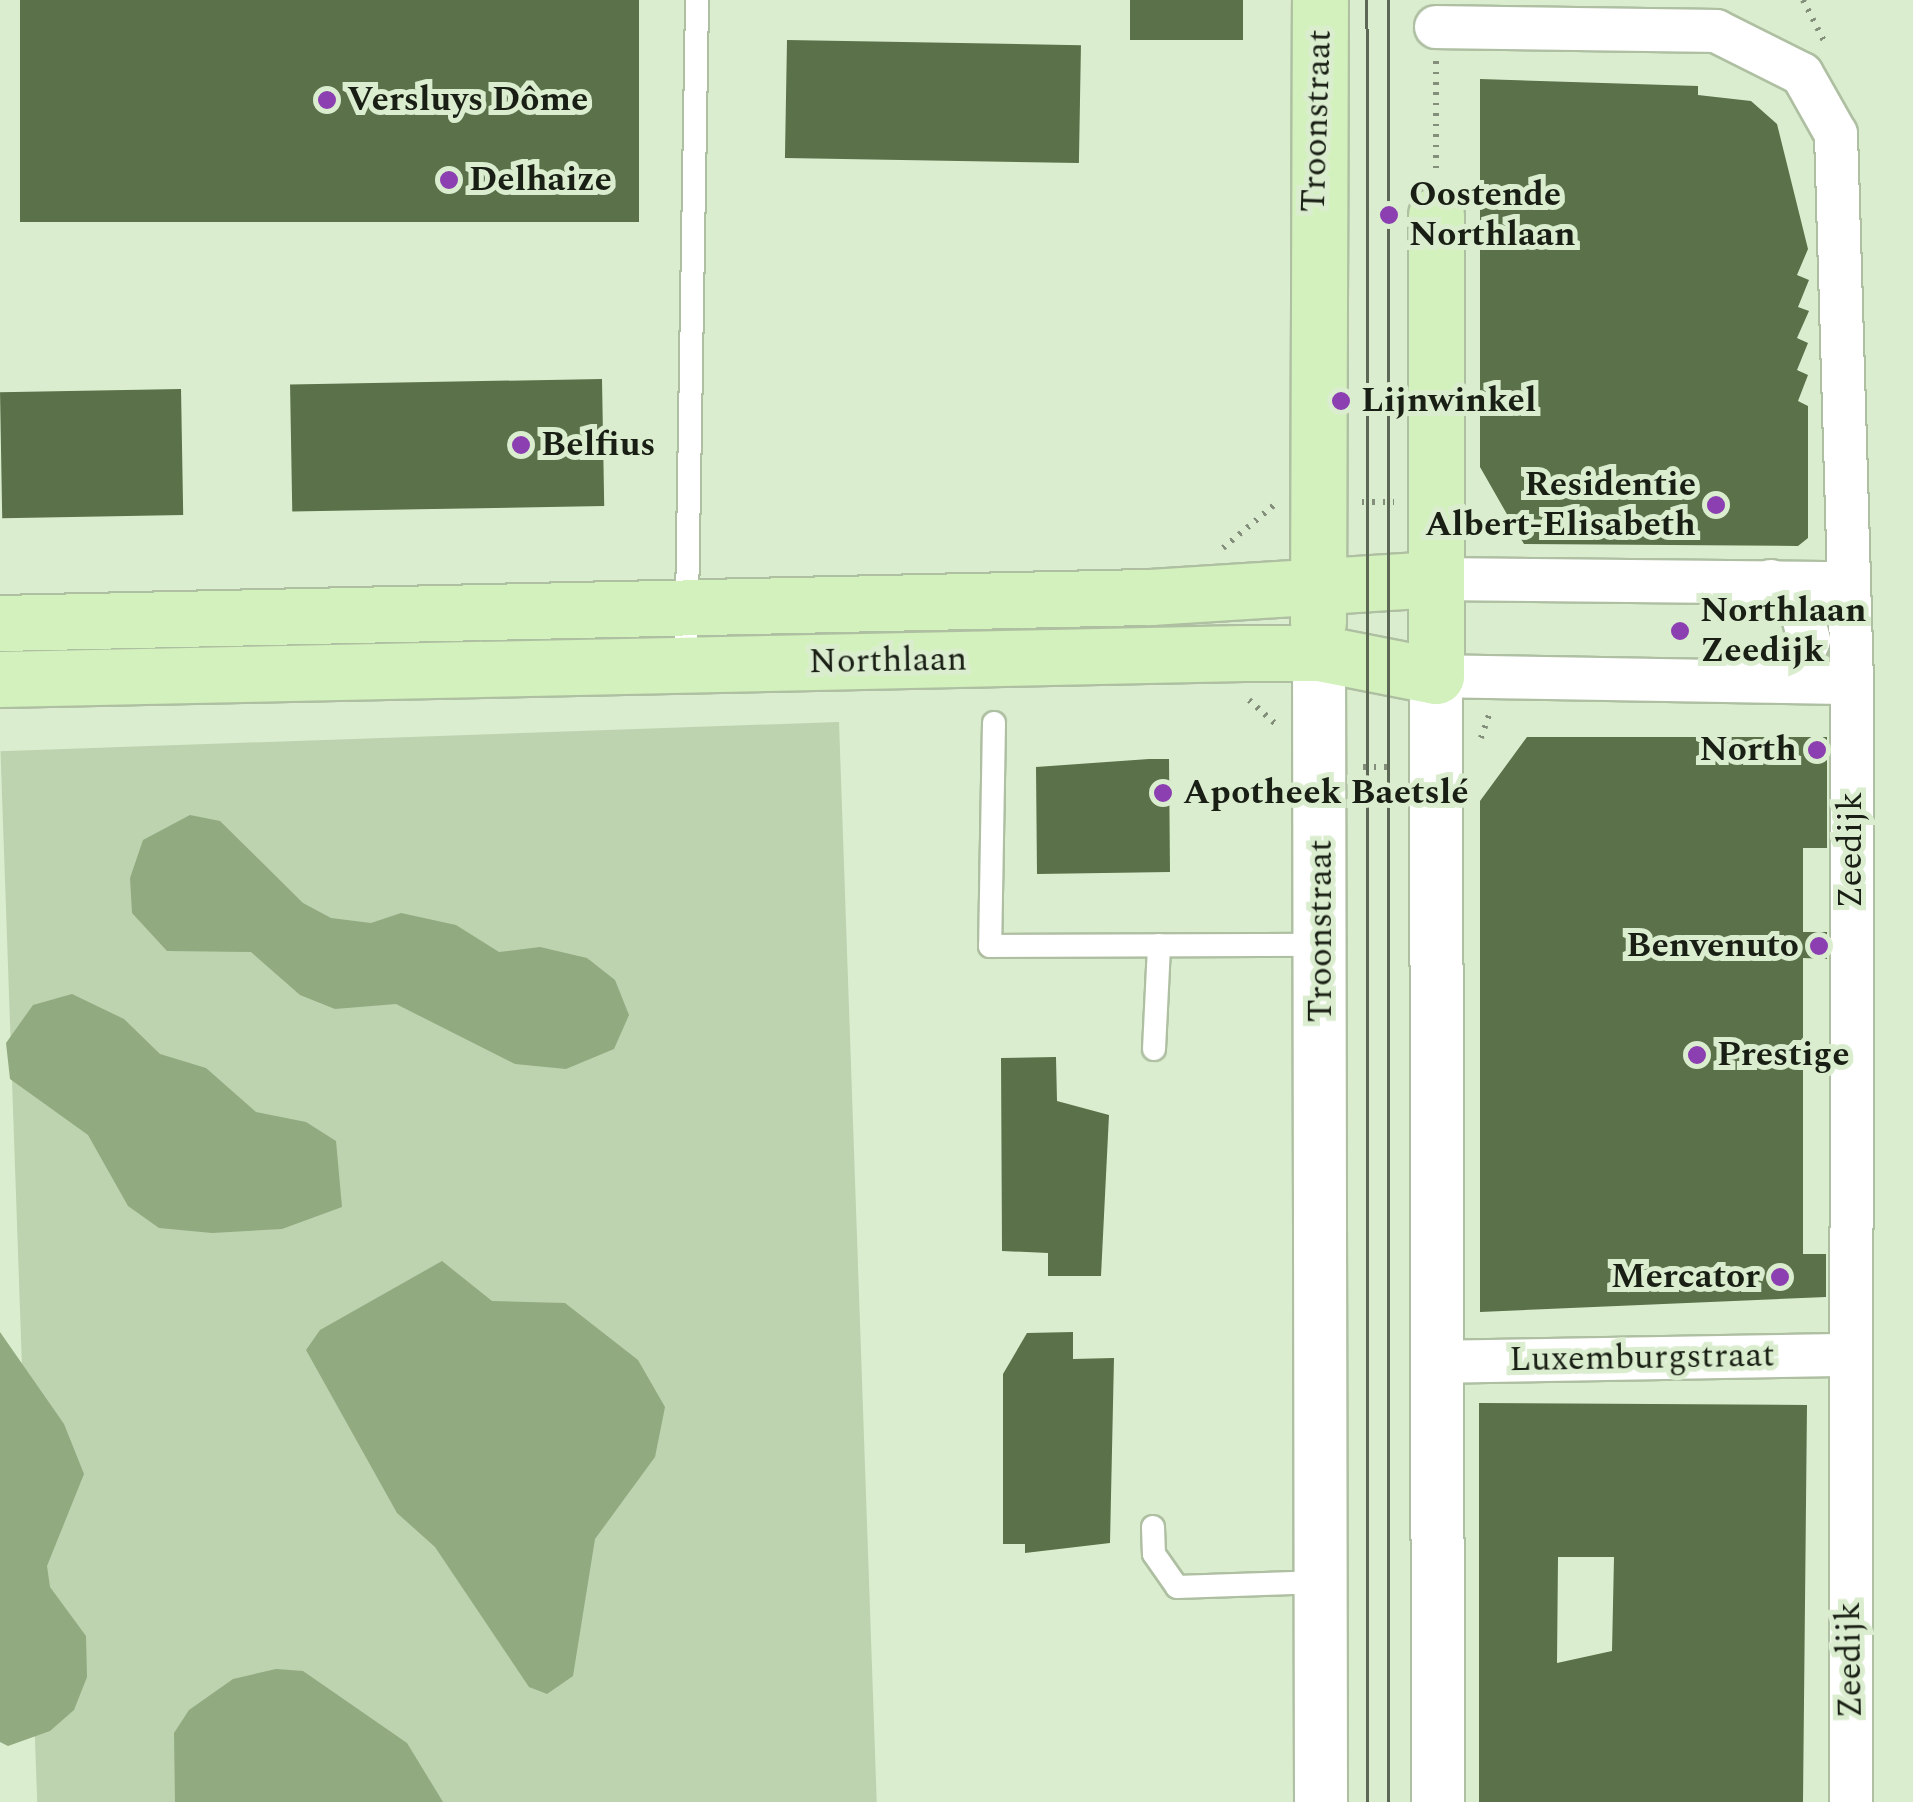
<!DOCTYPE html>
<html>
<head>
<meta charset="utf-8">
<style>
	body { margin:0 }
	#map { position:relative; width:1913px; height:1802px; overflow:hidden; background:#dbedcf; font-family:Spectral,serif }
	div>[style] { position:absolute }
	.green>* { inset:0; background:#bdd2af; transform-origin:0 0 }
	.water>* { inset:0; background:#91aa80 }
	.building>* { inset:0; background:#5a714a; transform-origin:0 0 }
	.path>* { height:6px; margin-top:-3px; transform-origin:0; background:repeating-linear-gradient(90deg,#838f7a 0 2.5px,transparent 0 10.5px) }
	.roads { filter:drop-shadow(2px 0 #aebfa2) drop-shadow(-2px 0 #aebfa2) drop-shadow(0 2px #aebfa2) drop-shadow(0 -2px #aebfa2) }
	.service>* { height:22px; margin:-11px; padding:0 11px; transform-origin:11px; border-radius:11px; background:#fff }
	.minor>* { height:42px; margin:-21px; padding:0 21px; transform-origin:21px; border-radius:21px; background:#fff }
	.tertiary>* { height:52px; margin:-26px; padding:0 26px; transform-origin:26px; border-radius:26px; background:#fff }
	.primary>* { height:55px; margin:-27.5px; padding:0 27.5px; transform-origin:27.5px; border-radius:27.5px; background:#d3f1bc }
	.tram>* { height:2.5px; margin:-1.25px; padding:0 1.25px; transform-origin:1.25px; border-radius:1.25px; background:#5d6756 }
	.dots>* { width:28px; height:28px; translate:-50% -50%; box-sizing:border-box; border:5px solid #dbedcf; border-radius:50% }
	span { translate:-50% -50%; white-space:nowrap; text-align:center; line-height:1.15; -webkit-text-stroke:10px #dbedcf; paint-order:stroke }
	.poi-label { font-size:35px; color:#191f14; font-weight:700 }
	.left { translate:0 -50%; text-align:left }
	.right { translate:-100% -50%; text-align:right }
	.street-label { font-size:35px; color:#191f14 }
</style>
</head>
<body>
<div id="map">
	<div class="green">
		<i style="left:839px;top:722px;width:1081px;height:839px;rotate:88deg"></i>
	</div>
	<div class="water">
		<i style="clip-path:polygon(190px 815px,220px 821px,303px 903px,331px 918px,371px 923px,401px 913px,456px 925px,499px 952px,540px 947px,587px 958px,615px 980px,629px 1015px,614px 1049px,566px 1069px,515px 1064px,396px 1004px,335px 1009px,300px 995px,251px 952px,167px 951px,132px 913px,130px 878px,143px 840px)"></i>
		<i style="clip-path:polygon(72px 994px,124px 1019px,160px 1054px,206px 1068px,256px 1112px,306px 1122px,336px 1141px,342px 1207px,282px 1229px,212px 1233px,159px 1228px,128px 1206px,88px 1135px,10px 1079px,6px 1043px,33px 1005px)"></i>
		<i style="clip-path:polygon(442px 1261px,492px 1301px,565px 1303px,638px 1360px,665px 1407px,655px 1457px,595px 1539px,573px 1676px,547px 1694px,529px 1687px,435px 1547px,397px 1513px,306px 1350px,320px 1330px)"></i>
		<i style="clip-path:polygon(0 1332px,64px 1424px,84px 1474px,47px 1566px,50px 1587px,86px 1636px,87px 1677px,74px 1710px,50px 1731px,8px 1746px,0 1742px)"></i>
		<i style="clip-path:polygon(276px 1669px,303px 1671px,407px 1743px,443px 1802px,175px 1802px,174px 1733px,189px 1710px,233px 1679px)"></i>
	</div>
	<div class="building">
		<i style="left:20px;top:0;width:619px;height:222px"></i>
		<i style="left:1130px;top:0;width:113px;height:40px"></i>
		<i style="left:787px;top:40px;width:294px;height:118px;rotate:1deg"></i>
		<i style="clip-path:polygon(1480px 79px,1698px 86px,1698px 95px,1751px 101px,1777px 124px,1808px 249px,1797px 275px,1809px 280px,1798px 307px,1809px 311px,1797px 338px,1808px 343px,1797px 370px,1808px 375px,1798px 401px,1808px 406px,1808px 538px,1798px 546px,1524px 544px,1480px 467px)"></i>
		<i style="left:602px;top:379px;width:127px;height:312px;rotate:89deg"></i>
		<i style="left:181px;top:389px;width:126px;height:181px;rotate:89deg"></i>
		<i style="clip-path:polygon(1527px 737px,1827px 737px,1827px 848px,1803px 848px,1803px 932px,1827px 932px,1827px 959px,1803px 958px,1803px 1254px,1826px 1254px,1826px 1297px,1480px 1312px,1480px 801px)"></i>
		<i style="clip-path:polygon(1149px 759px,1169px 759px,1170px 872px,1037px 874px,1036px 767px)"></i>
		<i style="clip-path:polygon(1056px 1057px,1057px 1101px,1109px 1115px,1101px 1276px,1048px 1276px,1048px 1253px,1002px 1251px,1001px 1058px)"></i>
		<i style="clip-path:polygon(1073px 1332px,1073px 1359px,1114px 1358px,1110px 1543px,1025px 1553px,1025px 1544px,1003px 1544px,1003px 1374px,1027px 1333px)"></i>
		<i style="clip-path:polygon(evenodd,1479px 1403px,1807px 1405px,1803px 1802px,1479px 1802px,1479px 1403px,1558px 1557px,1614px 1557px,1612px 1651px,1557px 1663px,1558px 1557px)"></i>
	</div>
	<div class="path">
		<i style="left:1803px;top:0;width:46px;rotate:62.9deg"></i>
		<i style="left:1436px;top:61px;width:113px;rotate:90deg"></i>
		<i style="left:1362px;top:502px;width:32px"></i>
		<i style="left:1223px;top:548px;width:67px;rotate:-40.1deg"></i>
		<i style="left:1249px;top:700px;width:38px;rotate:42deg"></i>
		<i style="left:1481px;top:738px;width:28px;rotate:-71deg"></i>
		<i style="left:1363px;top:767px;width:32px"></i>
	</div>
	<div class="roads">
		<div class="service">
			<i style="left:686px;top:665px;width:665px;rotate:-89.05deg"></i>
			<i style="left:994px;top:723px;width:223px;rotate:91deg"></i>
			<i style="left:990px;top:946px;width:331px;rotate:-0.2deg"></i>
			<i style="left:1154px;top:1049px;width:104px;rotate:-87.2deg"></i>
			<i style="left:1153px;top:1527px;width:27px;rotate:88deg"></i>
			<i style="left:1154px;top:1554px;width:40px;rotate:55.1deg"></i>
			<i style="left:1177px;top:1587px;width:145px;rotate:-2deg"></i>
		</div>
		<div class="minor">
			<i style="left:1436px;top:27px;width:280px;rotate:0.8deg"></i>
			<i style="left:1716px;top:31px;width:96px;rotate:26.6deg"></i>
			<i style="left:1802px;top:74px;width:69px;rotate:60.5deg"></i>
			<i style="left:1836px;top:134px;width:549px;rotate:88.33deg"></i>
			<i style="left:1852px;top:683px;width:1119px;rotate:90.05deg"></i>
			<i style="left:1435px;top:579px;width:414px;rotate:0.6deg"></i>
			<i style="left:1771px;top:581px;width:31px;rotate:31deg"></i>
			<i style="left:1798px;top:597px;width:44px;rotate:75.7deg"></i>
			<i style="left:1809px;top:640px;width:26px;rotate:113deg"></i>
			<i style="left:1799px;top:664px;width:30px;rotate:146deg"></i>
			<i style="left:1436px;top:676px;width:416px;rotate:1deg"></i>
			<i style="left:1437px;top:1362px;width:410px;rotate:-1deg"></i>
		</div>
		<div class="tertiary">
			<i style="left:1319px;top:653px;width:1149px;rotate:89.9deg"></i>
			<i style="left:1436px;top:676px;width:1126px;rotate:89.9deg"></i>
		</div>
		<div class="primary">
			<i style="left:1318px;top:622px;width:622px;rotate:-89.82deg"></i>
			<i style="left:0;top:623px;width:1150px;rotate:-1.3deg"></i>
			<i style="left:1150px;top:597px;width:286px;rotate:-3.6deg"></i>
			<i style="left:0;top:679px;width:1243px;rotate:-1.2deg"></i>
			<i style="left:1243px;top:653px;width:76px"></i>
			<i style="left:1319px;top:653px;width:119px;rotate:11.1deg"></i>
			<i style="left:1436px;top:676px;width:461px;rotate:-90deg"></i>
		</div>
	</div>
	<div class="tram">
		<i style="left:1367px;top:0;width:1802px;rotate:89.97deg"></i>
		<i style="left:1389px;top:0;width:1802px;rotate:90deg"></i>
	</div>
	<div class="dots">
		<i style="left:327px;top:100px;background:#8b3fb0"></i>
		<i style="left:449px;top:180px;background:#8b3fb0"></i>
		<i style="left:1389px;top:215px;background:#8b3fb0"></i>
		<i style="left:1341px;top:401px;background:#8b3fb0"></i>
		<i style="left:521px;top:445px;background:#8b3fb0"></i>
		<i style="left:1716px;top:505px;background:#8b3fb0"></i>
		<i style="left:1680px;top:631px;background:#8b3fb0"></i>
		<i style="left:1817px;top:750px;background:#8b3fb0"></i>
		<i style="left:1163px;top:793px;background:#8b3fb0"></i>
		<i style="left:1819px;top:946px;background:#8b3fb0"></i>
		<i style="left:1697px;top:1055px;background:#8b3fb0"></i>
		<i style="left:1780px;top:1277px;background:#8b3fb0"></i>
	</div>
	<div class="poi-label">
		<span class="left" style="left:347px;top:100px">Versluys Dôme</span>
		<span class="left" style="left:469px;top:180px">Delhaize</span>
		<span class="left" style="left:1409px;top:215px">Oostende<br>Northlaan</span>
		<span class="left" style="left:1361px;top:401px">Lijnwinkel</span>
		<span class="left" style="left:541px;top:445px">Belfius</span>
		<span class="right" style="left:1696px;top:505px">Residentie<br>Albert-Elisabeth</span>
		<span class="left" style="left:1700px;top:631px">Northlaan<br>Zeedijk</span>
		<span class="right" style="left:1797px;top:750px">North</span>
		<span class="left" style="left:1183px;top:793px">Apotheek Baetslé</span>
		<span class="right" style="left:1799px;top:946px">Benvenuto</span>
		<span class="left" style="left:1717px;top:1055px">Prestige</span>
		<span class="right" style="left:1760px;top:1277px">Mercator</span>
	</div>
	<div class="street-label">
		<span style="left:1317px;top:121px;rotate:-88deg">Troonstraat</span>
		<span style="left:888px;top:661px;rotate:-1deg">Northlaan</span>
		<span style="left:1851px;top:850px;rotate:-90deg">Zeedijk</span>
		<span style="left:1321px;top:931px;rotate:-90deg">Troonstraat</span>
		<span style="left:1642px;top:1358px;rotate:-1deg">Luxemburgstraat</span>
		<span style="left:1850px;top:1660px;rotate:-91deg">Zeedijk</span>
	</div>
</div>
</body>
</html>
